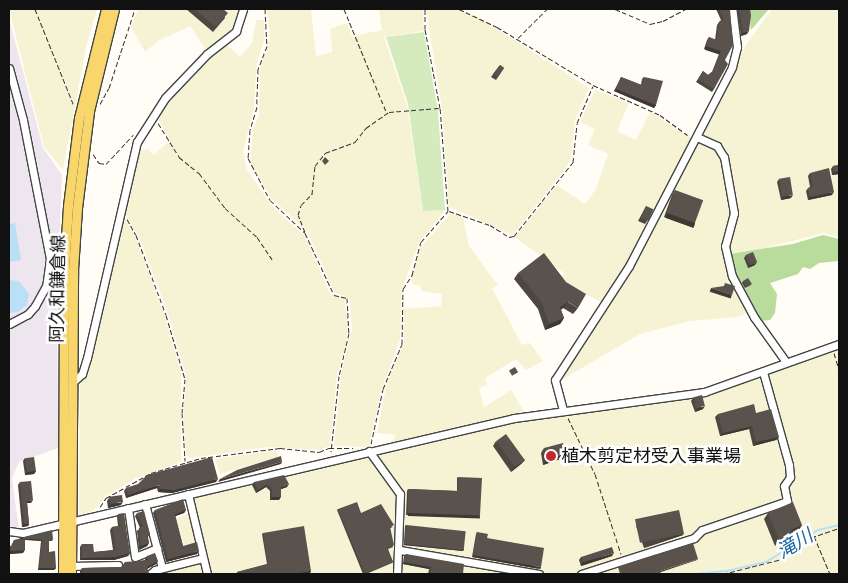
<!DOCTYPE html>
<html>
<head>
<meta charset="utf-8">
<style>
	body { margin:0 }
	#map { position:relative; width:848px; height:583px; overflow:hidden; background:#fffdf5; font-family:"Libre Baskerville","Noto Sans JP",serif }
	div>[style] { position:absolute }
	.industrial>* { inset:0; background:#eee6ef }
	.farmland>* { inset:0; background:#f6f3d4 }
	.green>* { inset:0; background:#d5ebbd }
	.forest>* { inset:0; background:#b9dc9c }
	.water>* { inset:0; background:#b9e0f7 }
	.stream>* { height:2px; margin:-1px; padding:0 1px; transform-origin:1px; border-radius:1px; background:#b9e0f7 }
	.path>* { height:1px; margin-top:-0.5px; transform-origin:0; background:repeating-linear-gradient(90deg,#333 0 5px,transparent 0 7.5px) }
	.roads { filter:drop-shadow(1px 0 #444) drop-shadow(-1px 0 #444) drop-shadow(0 1px #444) drop-shadow(0 -1px #444) }
	.minor>* { height:7px; margin:-3.5px; padding:0 3.5px; transform-origin:3.5px; border-radius:3.5px; background:#fff }
	.major>* { height:9px; margin:-4.5px; padding:0 4.5px; transform-origin:4.5px; border-radius:4.5px; background:#f9d66b }
	.wall>* { inset:0; background:#4d4742 }
	.shaded-wall>* { inset:0; background:#3f3936; transform-origin:0 0 }
	.building>* { inset:0; background:#5a524d; transform-origin:0 0 }
	.dots>* { width:14px; height:14px; translate:-50% -50%; box-sizing:border-box; border:2px solid #fff; border-radius:50% }
	span { translate:-50% -50%; white-space:nowrap; text-align:center; line-height:1.15; -webkit-text-stroke:5px #fff; paint-order:stroke }
	.street-label { font-size:18px; color:#111 }
	.poi-label { font-size:18px; color:#111 }
	.left { translate:0 -50%; text-align:left }
	.water-label { font-size:19px; color:#1768a6; font-style:italic }
	.frame { position:absolute; inset:0; border:10px solid #111; pointer-events:none }
</style>
</head>
<body>
<div id="map">
	<div class="industrial">
		<i style="clip-path:polygon(9px 18px,43px 148px,62px 175px,57px 301px,58px 448px,19px 462px,12px 478px,19px 530px,9px 529px)"></i>
	</div>
	<div class="farmland">
		<i style="clip-path:polygon(9px 9px,97px 9px,86px 48px,63px 170px,44px 147px)"></i>
		<i style="clip-path:polygon(138px 9px,241px 9px,237px 25px,207px 52px,190px 26px,158px 41px,145px 52px,131px 27px)"></i>
		<i style="clip-path:polygon(267px 9px,311px 9px,316px 56px,332px 52px,330px 29px,347px 23px,352px 36px,382px 30px,379px 9px,423px 9px,424px 31px,384px 37px,407px 105px,423px 211px,445px 210px,419px 243px,402px 289px,400px 339px,381px 392px,369px 447px,334px 446px,341px 374px,352px 328px,349px 298px,334px 292px,307px 231px,272px 199px,250px 163px,253px 128px,259px 116px,260px 68px,270px 38px)"></i>
		<i style="clip-path:polygon(426px 9px,456px 9px,478px 17px,589px 88px,575px 120px,571px 159px,566px 168px,513px 235px,449px 207px,442px 109px)"></i>
		<i style="clip-path:polygon(772px 9px,839px 9px,837px 20px,839px 28px,839px 237px,823px 233px,753px 251px,730px 253px,729px 234px,736px 211px,728px 161px,717px 143px,701px 135px,745px 46px)"></i>
		<i style="clip-path:polygon(256px 20px,264px 20px,265px 38px,257px 63px,254px 108px,243px 152px,247px 170px,273px 207px,305px 236px,330px 294px,344px 298px,348px 322px,346px 345px,337px 374px,330px 446px,319px 450px,269px 447px,190px 458px,186px 455px,183px 422px,186px 376px,167px 311px,141px 242px,122px 208px,137px 151px,148px 149px,154px 155px,169px 141px,156px 114px,216px 50px,225px 44px,240px 56px,252px 43px)"></i>
		<i style="clip-path:polygon(595px 90px,629px 103px,617px 131px,636px 140px,650px 112px,693px 139px,625px 268px,603px 303px,560px 281px,564px 273px,515px 237px,557px 185px,585px 204px,596px 189px,608px 154px,588px 145px,595px 129px,580px 122px)"></i>
		<i style="clip-path:polygon(698px 139px,717px 149px,721px 155px,731px 211px,723px 242px,723px 258px,736px 293px,748px 312px,738px 317px,690px 321px,640px 334px,558px 382px,634px 265px)"></i>
		<i style="clip-path:polygon(122px 213px,135px 235px,165px 317px,181px 372px,181px 462px,136px 478px,106px 496px,93px 511px,79px 516px,80px 386px,95px 340px)"></i>
		<i style="clip-path:polygon(451px 213px,463px 217px,469px 246px,498px 285px,492px 288px,522px 345px,530px 343px,543px 361px,526px 370px,516px 359px,485px 378px,487px 385px,479px 388px,484px 407px,511px 390px,525px 413px,390px 444px,396px 435px,377px 433px,386px 387px,404px 342px,403px 309px,441px 306px,442px 294px,421px 291px,421px 286px,413px 284px,411px 280px,420px 248px)"></i>
		<i style="clip-path:polygon(839px 347px,839px 574px,208px 574px,190px 495px,545px 416px,705px 396px)"></i>
		<i style="clip-path:polygon(277px 450px,278px 457px,220px 474px,215px 459px)"></i>
		<i style="clip-path:polygon(189px 514px,199px 543px,184px 545px,176px 518px)"></i>
		<i style="clip-path:polygon(202px 561px,205px 574px,152px 574px)"></i>
	</div>
	<div class="green">
		<i style="clip-path:polygon(424px 32px,438px 111px,445px 210px,423px 211px,408px 104px,386px 37px)"></i>
	</div>
	<div class="forest">
		<i style="clip-path:polygon(749px 9px,769px 9px,751px 30px,749px 10px)"></i>
		<i style="clip-path:polygon(823px 235px,839px 239px,839px 261px,819px 263px,810px 269px,803px 267px,798px 274px,770px 283px,777px 294px,775px 313px,770px 320px,759px 321px,734px 273px,729px 254px,793px 244px)"></i>
	</div>
	<div class="water">
		<i style="clip-path:polygon(15px 223px,21px 260px,9px 262px,9px 224px)"></i>
		<i style="clip-path:polygon(9px 280px,19px 281px,29px 294px,27px 305px,18px 312px,9px 313px)"></i>
	</div>
	<div class="stream">
		<i style="left:345px;top:574px;width:1px"></i>
		<i style="left:693px;top:574px;width:34px;rotate:-5deg"></i>
		<i style="left:727px;top:571px;width:40px;rotate:-13deg"></i>
		<i style="left:766px;top:562px;width:61px;rotate:-31.6deg"></i>
		<i style="left:818px;top:530px;width:22px;rotate:-13deg"></i>
	</div>
	<div class="path">
		<i style="left:35px;top:9px;width:105px;rotate:68.1deg"></i>
		<i style="left:265px;top:9px;width:37px;rotate:87deg"></i>
		<i style="left:267px;top:46px;width:25px;rotate:111deg"></i>
		<i style="left:258px;top:69px;width:38px;rotate:92deg"></i>
		<i style="left:257px;top:107px;width:24px;rotate:107deg"></i>
		<i style="left:250px;top:130px;width:28px;rotate:94deg"></i>
		<i style="left:248px;top:158px;width:47px;rotate:62.4deg"></i>
		<i style="left:270px;top:200px;width:48px;rotate:43.3deg"></i>
		<i style="left:305px;top:233px;width:68px;rotate:64.9deg"></i>
		<i style="left:334px;top:295px;width:13px;rotate:13deg"></i>
		<i style="left:347px;top:298px;width:35px;rotate:87deg"></i>
		<i style="left:349px;top:333px;width:44px;rotate:103.1deg"></i>
		<i style="left:339px;top:376px;width:76px;rotate:96deg"></i>
		<i style="left:344px;top:9px;width:113px;rotate:67.7deg"></i>
		<i style="left:459px;top:9px;width:42px;rotate:25.3deg"></i>
		<i style="left:497px;top:27px;width:112px;rotate:31.1deg"></i>
		<i style="left:593px;top:85px;width:73px;rotate:24.1deg"></i>
		<i style="left:660px;top:115px;width:34px;rotate:36deg"></i>
		<i style="left:615px;top:9px;width:38px;rotate:23deg"></i>
		<i style="left:650px;top:24px;width:13px;rotate:-13deg"></i>
		<i style="left:663px;top:21px;width:26px;rotate:-28deg"></i>
		<i style="left:518px;top:38px;width:41px;rotate:-45deg"></i>
		<i style="left:100px;top:104px;width:18px;rotate:-61deg"></i>
		<i style="left:109px;top:88px;width:83px;rotate:-71.8deg"></i>
		<i style="left:158px;top:123px;width:40px;rotate:58deg"></i>
		<i style="left:179px;top:157px;width:26px;rotate:39deg"></i>
		<i style="left:199px;top:173px;width:44px;rotate:53.4deg"></i>
		<i style="left:225px;top:208px;width:43px;rotate:42.2deg"></i>
		<i style="left:257px;top:237px;width:27px;rotate:56deg"></i>
		<i style="left:93px;top:154px;width:11px;rotate:56deg"></i>
		<i style="left:99px;top:163px;width:7px;rotate:8deg"></i>
		<i style="left:106px;top:164px;width:40px;rotate:-47deg"></i>
		<i style="left:449px;top:211px;width:43px;rotate:18.9deg"></i>
		<i style="left:490px;top:225px;width:22px;rotate:32deg"></i>
		<i style="left:509px;top:237px;width:5px;rotate:-11deg"></i>
		<i style="left:514px;top:236px;width:95px;rotate:-51.4deg"></i>
		<i style="left:573px;top:162px;width:39px;rotate:-84deg"></i>
		<i style="left:577px;top:123px;width:40px;rotate:-66.6deg"></i>
		<i style="left:127px;top:219px;width:18px;rotate:61deg"></i>
		<i style="left:136px;top:235px;width:85px;rotate:69.4deg"></i>
		<i style="left:166px;top:315px;width:67px;rotate:73.5deg"></i>
		<i style="left:185px;top:379px;width:34px;rotate:95deg"></i>
		<i style="left:182px;top:413px;width:48px;rotate:86.4deg"></i>
		<i style="left:305px;top:232px;width:18px;rotate:-112deg"></i>
		<i style="left:298px;top:215px;width:10px;rotate:-73deg"></i>
		<i style="left:301px;top:205px;width:16px;rotate:-45deg"></i>
		<i style="left:312px;top:194px;width:28px;rotate:-84deg"></i>
		<i style="left:315px;top:166px;width:16px;rotate:-52deg"></i>
		<i style="left:325px;top:153px;width:32px;rotate:-20deg"></i>
		<i style="left:355px;top:142px;width:18px;rotate:-52deg"></i>
		<i style="left:366px;top:128px;width:28px;rotate:-35deg"></i>
		<i style="left:389px;top:112px;width:50px;rotate:-4.6deg"></i>
		<i style="left:834px;top:353px;width:17px;rotate:73deg"></i>
		<i style="left:568px;top:418px;width:62px;rotate:64.3deg"></i>
		<i style="left:595px;top:474px;width:84px;rotate:72deg"></i>
		<i style="left:371px;top:444px;width:56px;rotate:-77.7deg"></i>
		<i style="left:383px;top:389px;width:49px;rotate:-67.1deg"></i>
		<i style="left:402px;top:344px;width:55px;rotate:-89deg"></i>
		<i style="left:403px;top:289px;width:17px;rotate:-57deg"></i>
		<i style="left:412px;top:275px;width:34px;rotate:-75deg"></i>
		<i style="left:421px;top:242px;width:41px;rotate:-48.9deg"></i>
		<i style="left:448px;top:211px;width:103px;rotate:-94.4deg"></i>
		<i style="left:440px;top:108px;width:80px;rotate:-100.8deg"></i>
		<i style="left:425px;top:29px;width:20px;rotate:-90deg"></i>
		<i style="left:100px;top:507px;width:11px;rotate:-56deg"></i>
		<i style="left:106px;top:498px;width:51px;rotate:-29.1deg"></i>
		<i style="left:151px;top:473px;width:52px;rotate:-16.7deg"></i>
		<i style="left:201px;top:458px;width:80px;rotate:-7.2deg"></i>
		<i style="left:280px;top:448px;width:39px;rotate:6deg"></i>
		<i style="left:319px;top:452px;width:11px;rotate:-22deg"></i>
		<i style="left:329px;top:448px;width:24px"></i>
		<i style="left:814px;top:536px;width:41px;rotate:67.2deg"></i>
		<i style="left:703px;top:574px;width:1px"></i>
		<i style="left:723px;top:574px;width:61px;rotate:-14.3deg"></i>
		<i style="left:782px;top:559px;width:29px;rotate:-41deg"></i>
		<i style="left:804px;top:540px;width:37px;rotate:-19deg"></i>
	</div>
	<div class="roads">
		<div class="minor">
			<i style="left:9px;top:68px;width:54px;rotate:74.9deg"></i>
			<i style="left:23px;top:120px;width:142px;rotate:79deg"></i>
			<i style="left:50px;top:259px;width:27px;rotate:98deg"></i>
			<i style="left:46px;top:286px;width:23px;rotate:119deg"></i>
			<i style="left:35px;top:306px;width:11px;rotate:131deg"></i>
			<i style="left:28px;top:314px;width:21px;rotate:152deg"></i>
			<i style="left:697px;top:137px;width:22px;rotate:24deg"></i>
			<i style="left:717px;top:146px;width:13px;rotate:58deg"></i>
			<i style="left:724px;top:157px;width:57px;rotate:79.9deg"></i>
			<i style="left:734px;top:213px;width:34px;rotate:105deg"></i>
			<i style="left:725px;top:246px;width:31px;rotate:77deg"></i>
			<i style="left:732px;top:276px;width:47px;rotate:61.8deg"></i>
			<i style="left:754px;top:317px;width:55px;rotate:54.6deg"></i>
			<i style="left:73px;top:382px;width:12px;rotate:-42deg"></i>
			<i style="left:82px;top:374px;width:17px;rotate:-73deg"></i>
			<i style="left:87px;top:358px;width:222px;rotate:-77deg"></i>
			<i style="left:137px;top:142px;width:52px;rotate:-57.5deg"></i>
			<i style="left:165px;top:98px;width:61px;rotate:-46.3deg"></i>
			<i style="left:207px;top:54px;width:37px;rotate:-38deg"></i>
			<i style="left:236px;top:31px;width:23px;rotate:-72deg"></i>
			<i style="left:563px;top:410px;width:31px;rotate:-105deg"></i>
			<i style="left:555px;top:380px;width:136px;rotate:-57deg"></i>
			<i style="left:629px;top:266px;width:224px;rotate:-62.6deg"></i>
			<i style="left:732px;top:67px;width:21px;rotate:-76deg"></i>
			<i style="left:737px;top:47px;width:38px;rotate:-97deg"></i>
			<i style="left:369px;top:451px;width:53px;rotate:54.2deg"></i>
			<i style="left:400px;top:494px;width:80px;rotate:92.1deg"></i>
			<i style="left:188px;top:494px;width:82px;rotate:76.6deg"></i>
			<i style="left:145px;top:504px;width:66px;rotate:75.1deg"></i>
			<i style="left:128px;top:508px;width:49px;rotate:81.9deg"></i>
			<i style="left:135px;top:557px;width:24px;rotate:-22deg"></i>
			<i style="left:9px;top:531px;width:14px;rotate:8deg"></i>
			<i style="left:23px;top:533px;width:504px;rotate:-13.18deg"></i>
			<i style="left:514px;top:418px;width:192px;rotate:-7.8deg"></i>
			<i style="left:704px;top:392px;width:143px;rotate:-19.6deg"></i>
			<i style="left:400px;top:550px;width:141px;rotate:9.8deg"></i>
			<i style="left:71px;top:566px;width:47px;rotate:-1.2deg"></i>
			<i style="left:150px;top:574px;width:6px;rotate:-39deg"></i>
			<i style="left:155px;top:570px;width:49px;rotate:-14deg"></i>
			<i style="left:581px;top:574px;width:119px;rotate:-17.7deg"></i>
			<i style="left:694px;top:538px;width:11px;rotate:-45deg"></i>
			<i style="left:702px;top:530px;width:90px;rotate:-18.8deg"></i>
			<i style="left:787px;top:501px;width:15px;rotate:-101deg"></i>
			<i style="left:784px;top:486px;width:11px;rotate:-56deg"></i>
			<i style="left:790px;top:477px;width:12px;rotate:-95deg"></i>
			<i style="left:789px;top:465px;width:97px;rotate:-105.6deg"></i>
		</div>
		<div class="major">
			<i style="left:63px;top:574px;width:304px;rotate:-89.8deg"></i>
			<i style="left:64px;top:270px;width:64px;rotate:-86.4deg"></i>
			<i style="left:68px;top:206px;width:89px;rotate:-82.9deg"></i>
			<i style="left:79px;top:118px;width:112px;rotate:-76.1deg"></i>
			<i style="left:71px;top:574px;width:304px;rotate:-89.6deg"></i>
			<i style="left:73px;top:270px;width:62px;rotate:-86.3deg"></i>
			<i style="left:77px;top:208px;width:98px;rotate:-82.9deg"></i>
			<i style="left:89px;top:111px;width:105px;rotate:-76.2deg"></i>
		</div>
	</div>
	<div class="wall">
		<i style="clip-path:polygon(186px 9px,223px 9px,225px 18px,213px 32px)"></i>
		<i style="clip-path:polygon(716px 9px,730px 9px,725px 60px,714px 89px,712px 92px,696px 82px,703px 71px,708px 75px,712px 72px,719px 54px,704px 49px,707px 40px,709px 37px,715px 40px,717px 25px,719px 22px,721px 20px)"></i>
		<i style="clip-path:polygon(737px 9px,750px 9px,747px 34px,741px 36px)"></i>
		<i style="clip-path:polygon(500px 65px,504px 68px,496px 80px,491px 77px)"></i>
		<i style="clip-path:polygon(621px 77px,641px 85px,642px 79px,644px 77px,656px 105px,654px 108px,614px 91px)"></i>
		<i style="clip-path:polygon(839px 165px,839px 174px,832px 175px,831px 169px,833px 166px)"></i>
		<i style="clip-path:polygon(810px 173px,832px 195px,808px 200px,806px 191px,808px 188px,810px 187px,808px 176px)"></i>
		<i style="clip-path:polygon(779px 179px,791px 198px,781px 200px,777px 182px)"></i>
		<i style="clip-path:polygon(675px 190px,695px 223px,692px 227px,664px 217px,672px 195px)"></i>
		<i style="clip-path:polygon(646px 206px,647px 221px,645px 224px,638px 221px)"></i>
		<i style="clip-path:polygon(746px 255px,755px 265px,748px 268px,744px 258px)"></i>
		<i style="clip-path:polygon(518px 273px,578px 308px,573px 314px,563px 308px,561px 310px,564px 318px,560px 324px,545px 330px,538px 309px,514px 279px)"></i>
		<i style="clip-path:polygon(743px 281px,751px 285px,745px 288px,742px 283px)"></i>
		<i style="clip-path:polygon(693px 398px,703px 409px,695px 412px,691px 401px)"></i>
		<i style="clip-path:polygon(756px 413px,779px 437px,776px 440px,753px 446px,749px 429px,720px 436px,715px 417px,718px 414px)"></i>
		<i style="clip-path:polygon(496px 441px,525px 460px,521px 464px,511px 472px,493px 446px)"></i>
		<i style="clip-path:polygon(544px 448px,563px 458px,543px 465px,541px 453px)"></i>
		<i style="clip-path:polygon(25px 458px,36px 471px,34px 474px,25px 475px,23px 461px)"></i>
		<i style="clip-path:polygon(458px 477px,480px 515px,479px 517px,406px 515px,407px 491px,408px 489px,457px 491px,457px 478px)"></i>
		<i style="clip-path:polygon(20px 482px,31px 503px,27px 503px,29px 524px,28px 526px,22px 527px,18px 485px)"></i>
		<i style="clip-path:polygon(216px 482px,172px 493px,158px 492px,157px 488px,126px 498px,124px 491px,126px 488px)"></i>
		<i style="clip-path:polygon(254px 482px,287px 487px,281px 489px,279px 500px,270px 500px,270px 491px,266px 487px,256px 493px,252px 485px)"></i>
		<i style="clip-path:polygon(109px 498px,121px 505px,108px 508px,107px 501px)"></i>
		<i style="clip-path:polygon(338px 509px,361px 513px,393px 527px,390px 528px,393px 547px,388px 549px,393px 562px,392px 563px,366px 574px,363px 574px,337px 510px)"></i>
		<i style="clip-path:polygon(155px 510px,186px 510px,184px 513px,175px 516px,183px 546px,197px 554px,166px 562px,153px 513px)"></i>
		<i style="clip-path:polygon(137px 513px,150px 534px,148px 537px,149px 543px,147px 546px,139px 550px,137px 531px,140px 528px,135px 516px)"></i>
		<i style="clip-path:polygon(768px 513px,802px 525px,798px 531px,792px 533px,788px 540px,775px 546px,764px 519px)"></i>
		<i style="clip-path:polygon(118px 514px,130px 553px,128px 556px,114px 560px,80px 560px,80px 547px,82px 544px,94px 552px,113px 550px,110px 530px,112px 527px,118px 526px,117px 517px)"></i>
		<i style="clip-path:polygon(406px 525px,464px 549px,463px 551px,404px 545px,405px 526px)"></i>
		<i style="clip-path:polygon(637px 525px,683px 535px,644px 548px,636px 526px)"></i>
		<i style="clip-path:polygon(477px 532px,487px 538px,539px 569px,472px 557px,476px 534px)"></i>
		<i style="clip-path:polygon(263px 533px,311px 571px,310px 573px,301px 574px,236px 574px,237px 572px,267px 564px,262px 534px)"></i>
		<i style="clip-path:polygon(20px 538px,53px 539px,52px 541px,49px 541px,49px 552px,56px 568px,54px 570px,38px 570px,41px 541px,25px 540px,23px 553px,9px 554px,9px 546px,11px 546px,14px 540px,19px 539px)"></i>
		<i style="clip-path:polygon(406px 554px,463px 574px,465px 574px,428px 574px,429px 569px,403px 564px,404px 556px)"></i>
		<i style="clip-path:polygon(147px 556px,158px 561px,156px 564px,147px 569px,149px 574px,80px 574px,80px 571px,82px 568px,121px 567px,145px 560px,145px 559px)"></i>
		<i style="clip-path:polygon(612px 556px,581px 566px,579px 560px,581px 557px)"></i>
	</div>
	<div class="shaded-wall">
		<i style="clip-path:polygon(749px 31px,747px 34px,741px 36px,743px 33px)"></i>
		<i style="left:706px;top:46px;width:16px;height:4px;rotate:18deg"></i>
		<i style="clip-path:polygon(616px 89px,656px 105px,654px 108px,614px 91px)"></i>
		<i style="clip-path:polygon(839px 171px,839px 174px,832px 175px,834px 172px)"></i>
		<i style="clip-path:polygon(834px 192px,832px 195px,808px 200px,810px 197px)"></i>
		<i style="clip-path:polygon(793px 195px,791px 198px,781px 200px,783px 197px)"></i>
		<i style="left:667px;top:213px;width:30px;height:5px;rotate:20deg"></i>
		<i style="clip-path:polygon(757px 262px,755px 265px,748px 268px,750px 265px)"></i>
		<i style="left:711px;top:288px;width:22px;height:4px;rotate:18deg"></i>
		<i style="clip-path:polygon(568px 302px,563px 308px,556px 313px,560px 307px)"></i>
		<i style="clip-path:polygon(564px 318px,560px 324px,545px 330px,549px 324px)"></i>
		<i style="clip-path:polygon(705px 406px,703px 409px,695px 412px,697px 409px)"></i>
		<i style="clip-path:polygon(752px 426px,749px 429px,720px 436px,723px 433px)"></i>
		<i style="clip-path:polygon(779px 437px,776px 440px,753px 446px,756px 442px)"></i>
		<i style="clip-path:polygon(566px 453px,563px 458px,543px 465px,546px 460px)"></i>
		<i style="clip-path:polygon(525px 460px,521px 464px,511px 472px,514px 467px)"></i>
		<i style="clip-path:polygon(282px 462px,281px 464px,218px 482px,220px 479px)"></i>
		<i style="clip-path:polygon(36px 471px,34px 474px,25px 475px,27px 472px)"></i>
		<i style="clip-path:polygon(218px 479px,216px 482px,172px 493px,158px 492px,160px 489px)"></i>
		<i style="clip-path:polygon(268px 484px,266px 487px,256px 493px,258px 490px)"></i>
		<i style="clip-path:polygon(289px 484px,287px 487px,279px 490px,281px 487px)"></i>
		<i style="clip-path:polygon(159px 485px,157px 488px,126px 498px,128px 495px)"></i>
		<i style="clip-path:polygon(272px 497px,281px 497px,279px 500px,270px 500px)"></i>
		<i style="clip-path:polygon(33px 500px,31px 503px,25px 503px,27px 501px)"></i>
		<i style="clip-path:polygon(123px 502px,121px 505px,108px 508px,110px 505px)"></i>
		<i style="clip-path:polygon(186px 510px,184px 513px,173px 517px,175px 514px)"></i>
		<i style="left:408px;top:513px;width:72px;height:3px;rotate:2deg"></i>
		<i style="clip-path:polygon(24px 524px,29px 524px,28px 526px,22px 527px)"></i>
		<i style="clip-path:polygon(802px 525px,798px 531px,786px 536px,791px 530px)"></i>
		<i style="clip-path:polygon(684px 533px,683px 535px,644px 548px,645px 547px)"></i>
		<i style="clip-path:polygon(793px 534px,788px 540px,775px 546px,779px 540px)"></i>
		<i style="left:20px;top:538px;width:22px;height:1px;rotate:5deg"></i>
		<i style="clip-path:polygon(149px 543px,147px 546px,139px 550px,141px 546px)"></i>
		<i style="clip-path:polygon(405px 544px,464px 549px,463px 551px,404px 545px)"></i>
		<i style="clip-path:polygon(25px 550px,23px 553px,9px 554px,9px 551px)"></i>
		<i style="clip-path:polygon(199px 551px,197px 554px,166px 562px,168px 559px)"></i>
		<i style="clip-path:polygon(130px 553px,128px 556px,114px 560px,80px 560px,82px 558px)"></i>
		<i style="clip-path:polygon(614px 553px,612px 556px,581px 566px,583px 562px)"></i>
		<i style="left:473px;top:555px;width:69px;height:2px;rotate:10deg"></i>
		<i style="clip-path:polygon(698px 559px,697px 560px,658px 573px,660px 571px)"></i>
		<i style="clip-path:polygon(158px 561px,156px 564px,145px 570px,147px 567px)"></i>
		<i style="clip-path:polygon(404px 562px,431px 567px,429px 569px,403px 564px)"></i>
		<i style="clip-path:polygon(39px 568px,56px 568px,54px 570px,38px 570px)"></i>
		<i style="clip-path:polygon(311px 571px,310px 573px,301px 574px,294px 574px)"></i>
	</div>
	<div class="building">
		<i style="clip-path:polygon(194px 9px,223px 9px,228px 13px,216px 27px)"></i>
		<i style="clip-path:polygon(719px 9px,730px 9px,733px 45px,725px 60px,728px 64px,714px 89px,698px 79px,703px 71px,708px 75px,713px 71px,721px 51px,706px 46px,709px 37px,717px 40px,719px 22px,724px 19px)"></i>
		<i style="clip-path:polygon(739px 9px,750px 9px,751px 15px,749px 31px,743px 33px)"></i>
		<i style="clip-path:polygon(500px 65px,504px 68px,498px 77px,493px 74px)"></i>
		<i style="clip-path:polygon(621px 77px,642px 85px,644px 77px,663px 81px,656px 105px,616px 89px)"></i>
		<i style="clip-path:polygon(325px 157px,329px 161px,325px 165px,322px 161px)"></i>
		<i style="clip-path:polygon(839px 165px,839px 171px,834px 172px,833px 166px)"></i>
		<i style="clip-path:polygon(829px 168px,834px 192px,810px 197px,808px 188px,813px 187px,810px 173px)"></i>
		<i style="left:790px;top:177px;width:18px;height:11px;rotate:81deg"></i>
		<i style="left:675px;top:190px;width:30px;height:24px;rotate:20deg"></i>
		<i style="left:646px;top:206px;width:8px;height:13px;rotate:23deg"></i>
		<i style="left:753px;top:252px;width:11px;height:8px;rotate:68deg"></i>
		<i style="clip-path:polygon(544px 253px,566px 282px,586px 294px,578px 308px,568px 302px,560px 307px,564px 318px,549px 324px,542px 303px,518px 273px)"></i>
		<i style="clip-path:polygon(748px 278px,752px 284px,746px 287px,743px 281px)"></i>
		<i style="clip-path:polygon(725px 283px,735px 286px,732px 295px,711px 288px,724px 286px)"></i>
		<i style="left:515px;top:367px;width:6px;height:7px;rotate:59deg"></i>
		<i style="left:702px;top:395px;width:11px;height:9px;rotate:75deg"></i>
		<i style="clip-path:polygon(754px 404px,756px 413px,771px 409px,779px 437px,756px 442px,752px 426px,723px 433px,718px 414px)"></i>
		<i style="left:506px;top:434px;width:32px;height:12px;rotate:54deg"></i>
		<i style="clip-path:polygon(563px 443px,566px 453px,546px 460px,544px 448px)"></i>
		<i style="clip-path:polygon(281px 456px,282px 462px,220px 479px,237px 470px)"></i>
		<i style="left:34px;top:457px;width:14px;height:9px;rotate:82deg"></i>
		<i style="clip-path:polygon(212px 457px,218px 479px,174px 490px,160px 489px,159px 485px,128px 495px,126px 488px,138px 484px,147px 475px)"></i>
		<i style="clip-path:polygon(284px 475px,289px 484px,281px 487px,281px 497px,272px 497px,272px 488px,268px 484px,258px 490px,254px 482px)"></i>
		<i style="clip-path:polygon(458px 477px,482px 478px,480px 515px,408px 513px,408px 489px,458px 491px)"></i>
		<i style="clip-path:polygon(31px 481px,33px 500px,27px 501px,29px 524px,24px 524px,20px 482px)"></i>
		<i style="left:122px;top:495px;width:7px;height:13px;rotate:82deg"></i>
		<i style="clip-path:polygon(183px 499px,186px 510px,175px 514px,183px 546px,197px 542px,199px 551px,168px 559px,155px 510px)"></i>
		<i style="clip-path:polygon(357px 502px,361px 513px,381px 504px,394px 525px,390px 527px,394px 545px,387px 548px,393px 562px,365px 574px,338px 509px)"></i>
		<i style="clip-path:polygon(793px 502px,802px 525px,791px 530px,793px 534px,779px 540px,768px 513px)"></i>
		<i style="left:679px;top:510px;width:24px;height:45px;rotate:78deg"></i>
		<i style="clip-path:polygon(144px 511px,150px 534px,147px 535px,149px 543px,141px 546px,139px 528px,143px 526px,137px 513px)"></i>
		<i style="clip-path:polygon(124px 513px,130px 553px,116px 557px,82px 558px,82px 544px,93px 544px,94px 552px,116px 550px,112px 527px,120px 526px,118px 514px)"></i>
		<i style="left:406px;top:525px;width:60px;height:19px;rotate:6deg"></i>
		<i style="clip-path:polygon(304px 526px,311px 571px,294px 574px,238px 574px,237px 572px,268px 564px,263px 533px)"></i>
		<i style="clip-path:polygon(52px 530px,53px 539px,49px 540px,49px 552px,55px 551px,56px 568px,39px 568px,42px 540px,20px 538px)"></i>
		<i style="clip-path:polygon(477px 532px,488px 534px,487px 538px,544px 548px,541px 567px,473px 555px)"></i>
		<i style="clip-path:polygon(25px 539px,25px 550px,9px 551px,9px 546px,12px 546px,14px 540px)"></i>
		<i style="clip-path:polygon(693px 543px,698px 559px,660px 571px,661px 574px,620px 574px,618px 567px)"></i>
		<i style="clip-path:polygon(612px 547px,614px 553px,583px 562px,581px 557px)"></i>
		<i style="clip-path:polygon(155px 553px,158px 561px,147px 567px,149px 574px,82px 574px,82px 568px,121px 567px,125px 562px,148px 560px,147px 556px)"></i>
		<i style="clip-path:polygon(406px 554px,464px 564px,463px 574px,465px 574px,430px 574px,431px 567px,404px 562px)"></i>
	</div>
	<div class="dots">
		<i style="left:551px;top:456px;background:#c4262e"></i>
	</div>
	<div class="street-label">
		<span style="left:58px;top:289px;rotate:-89deg">阿久和鎌倉線</span>
	</div>
	<div class="poi-label">
		<span class="left" style="left:561px;top:456px">植木剪定材受入事業場</span>
	</div>
	<div class="water-label">
		<span style="left:795px;top:544px;rotate:-31deg">滝川</span>
	</div>
	<div class="frame"></div>
</div>
</body>
</html>
